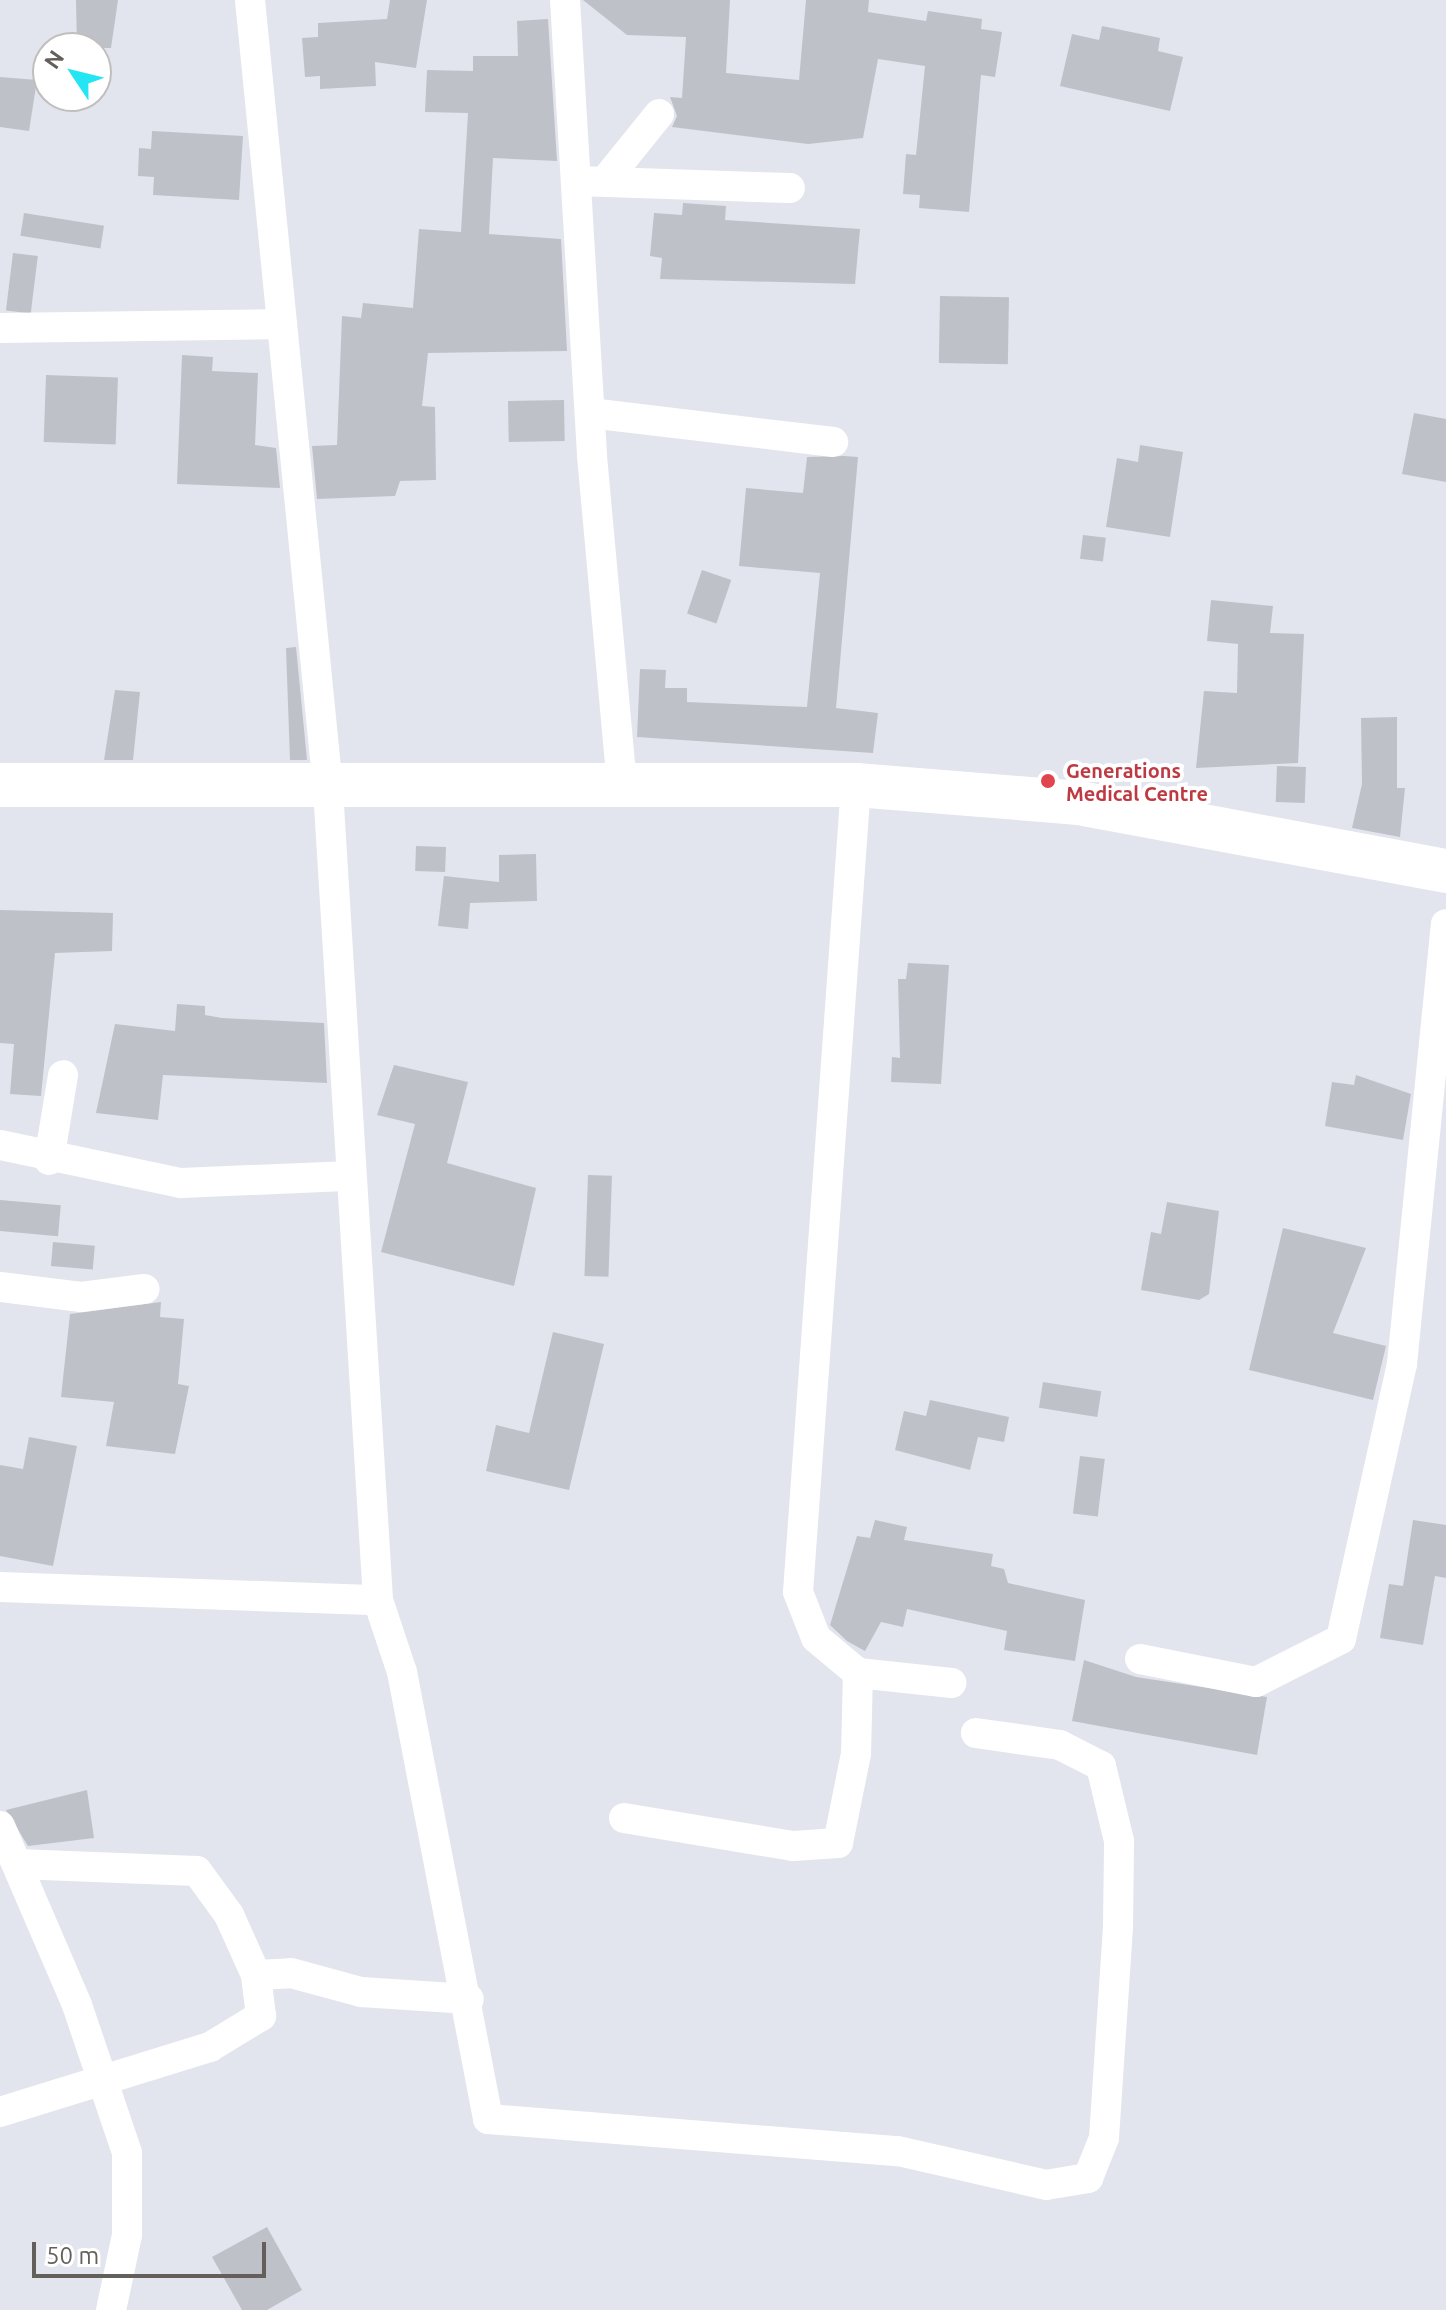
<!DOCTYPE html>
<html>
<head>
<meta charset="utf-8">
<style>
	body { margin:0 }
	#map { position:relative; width:1446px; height:2310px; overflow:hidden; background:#e2e5ee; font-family:Ubuntu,sans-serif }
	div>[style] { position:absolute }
	.building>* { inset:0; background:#bfc1c9; transform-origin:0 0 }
	.street>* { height:30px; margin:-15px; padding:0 15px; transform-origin:15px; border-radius:15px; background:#fff }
	.secondary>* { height:44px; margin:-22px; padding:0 22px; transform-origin:22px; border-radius:22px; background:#fff }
	.dots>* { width:22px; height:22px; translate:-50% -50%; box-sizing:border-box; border:4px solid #fff; border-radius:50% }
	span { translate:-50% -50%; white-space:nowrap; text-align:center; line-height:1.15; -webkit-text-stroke:8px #fff; paint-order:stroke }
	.health-label { font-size:20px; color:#be3a42; font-weight:700 }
	.left { translate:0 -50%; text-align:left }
	.north { position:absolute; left:32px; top:32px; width:80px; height:80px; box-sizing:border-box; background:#fff; border:2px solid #c1bfbd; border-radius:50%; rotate:305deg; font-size:22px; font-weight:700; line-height:32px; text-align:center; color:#645f5a }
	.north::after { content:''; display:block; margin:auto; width:28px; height:36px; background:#23e5f3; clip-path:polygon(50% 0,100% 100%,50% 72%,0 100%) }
	.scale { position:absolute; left:32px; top:2242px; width:234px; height:36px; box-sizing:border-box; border:4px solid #645f5a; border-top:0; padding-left:10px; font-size:24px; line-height:28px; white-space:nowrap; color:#645f5a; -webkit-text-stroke:6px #fff; paint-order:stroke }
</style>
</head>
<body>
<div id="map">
	<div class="building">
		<i style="clip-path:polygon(76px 0,118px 0,111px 48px,77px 48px)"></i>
		<i style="clip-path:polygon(390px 0,427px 0,416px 68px,375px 62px,376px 86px,320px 89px,320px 76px,305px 77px,302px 38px,318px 37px,318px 23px,387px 19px)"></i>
		<i style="clip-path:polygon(583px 0,730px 0,726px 73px,799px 80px,806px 0,869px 0,868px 12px,926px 21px,928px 11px,982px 19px,981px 29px,1002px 32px,995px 77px,981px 75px,969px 212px,919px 208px,920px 195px,903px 194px,906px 154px,916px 155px,925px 66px,878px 59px,863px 138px,808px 144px,672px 127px,677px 116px,670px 97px,682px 98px,686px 37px,627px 35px)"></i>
		<i style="clip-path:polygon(548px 19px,557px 161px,493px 158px,489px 234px,561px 239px,567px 351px,428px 353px,422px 406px,435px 407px,436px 480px,400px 481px,395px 496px,317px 499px,312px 446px,337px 445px,342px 316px,361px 318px,363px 303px,413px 308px,419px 229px,461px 232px,468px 113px,425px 112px,427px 70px,473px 71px,473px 56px,518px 56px,517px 21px)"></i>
		<i style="clip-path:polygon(1102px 26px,1160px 38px,1158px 51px,1183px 57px,1170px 111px,1060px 86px,1072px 34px,1099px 40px)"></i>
		<i style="clip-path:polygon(0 77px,37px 80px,29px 131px,0 127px)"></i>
		<i style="clip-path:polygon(152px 131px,243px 136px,239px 200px,153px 195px,154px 177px,138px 176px,139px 148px,151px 149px)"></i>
		<i style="clip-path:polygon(683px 203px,726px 206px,725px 220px,860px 229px,855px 284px,660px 279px,662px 258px,650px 256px,654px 213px,682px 215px)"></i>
		<i style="left:24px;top:213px;width:81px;height:23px;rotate:9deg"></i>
		<i style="left:13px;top:253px;width:25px;height:58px;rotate:7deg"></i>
		<i style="left:940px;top:296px;width:69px;height:67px;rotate:1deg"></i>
		<i style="clip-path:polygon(182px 355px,213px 357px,212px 371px,258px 373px,255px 445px,276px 448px,280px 488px,177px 484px)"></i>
		<i style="left:46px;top:375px;width:72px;height:67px;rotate:2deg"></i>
		<i style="left:564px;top:400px;width:41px;height:56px;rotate:89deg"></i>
		<i style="clip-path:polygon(1414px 413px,1446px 419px,1446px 482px,1402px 474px)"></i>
		<i style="clip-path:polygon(1140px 445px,1183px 452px,1170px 537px,1106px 527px,1117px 458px,1138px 462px)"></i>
		<i style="clip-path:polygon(844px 456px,858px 457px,836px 708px,878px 713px,873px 753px,637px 737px,640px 669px,666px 670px,665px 688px,687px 688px,687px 702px,807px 707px,820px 573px,739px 566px,746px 488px,803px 493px,807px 457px)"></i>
		<i style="left:1083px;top:535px;width:23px;height:24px;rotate:7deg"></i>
		<i style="left:702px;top:570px;width:31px;height:46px;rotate:19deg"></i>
		<i style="clip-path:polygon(1211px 600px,1273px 606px,1270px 633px,1304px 634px,1298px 763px,1196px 768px,1204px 691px,1237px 693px,1238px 644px,1207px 641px)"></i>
		<i style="clip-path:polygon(296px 647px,307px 760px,290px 760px,286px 648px)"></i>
		<i style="clip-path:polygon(115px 690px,140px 692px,133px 760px,104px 760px)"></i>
		<i style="clip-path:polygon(1397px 717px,1397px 788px,1405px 788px,1400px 837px,1352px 828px,1362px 784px,1361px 718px)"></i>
		<i style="left:1277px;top:766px;width:29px;height:36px;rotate:2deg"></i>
		<i style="left:416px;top:846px;width:30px;height:25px;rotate:2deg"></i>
		<i style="clip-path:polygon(536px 854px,537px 901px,470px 903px,468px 929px,438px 926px,444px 876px,499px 882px,499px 855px)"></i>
		<i style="clip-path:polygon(0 910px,113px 913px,112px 951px,55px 953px,41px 1096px,10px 1094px,14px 1044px,0 1043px)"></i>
		<i style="clip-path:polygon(908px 963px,949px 965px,941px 1084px,891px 1082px,892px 1057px,900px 1058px,898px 979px,906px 979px)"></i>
		<i style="clip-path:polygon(177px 1004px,205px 1006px,205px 1015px,222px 1018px,324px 1023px,327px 1083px,163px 1075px,158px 1120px,96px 1113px,115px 1024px,175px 1031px)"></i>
		<i style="clip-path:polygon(394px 1065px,468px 1082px,447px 1163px,536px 1188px,514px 1286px,381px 1252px,415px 1124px,377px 1115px)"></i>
		<i style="clip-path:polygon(1356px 1075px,1411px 1094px,1403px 1140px,1325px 1126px,1332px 1082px,1354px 1085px)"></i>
		<i style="left:588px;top:1175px;width:24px;height:101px;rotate:2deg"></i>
		<i style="left:0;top:1200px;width:61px;height:31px;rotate:5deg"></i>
		<i style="clip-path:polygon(1167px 1202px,1219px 1211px,1209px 1294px,1199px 1300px,1141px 1290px,1151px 1232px,1161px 1234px)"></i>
		<i style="clip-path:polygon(1283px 1228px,1366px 1248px,1333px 1333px,1386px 1346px,1373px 1400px,1249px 1370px)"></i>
		<i style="left:53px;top:1242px;width:42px;height:24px;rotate:5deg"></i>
		<i style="clip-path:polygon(161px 1302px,160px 1317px,184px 1319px,178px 1384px,189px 1386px,175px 1454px,106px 1446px,114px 1402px,61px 1397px,70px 1314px)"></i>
		<i style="clip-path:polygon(553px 1332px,604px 1344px,569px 1490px,486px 1471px,496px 1425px,529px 1433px)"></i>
		<i style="left:1043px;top:1382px;width:59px;height:26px;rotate:9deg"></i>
		<i style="clip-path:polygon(930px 1400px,1009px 1417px,1004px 1442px,978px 1437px,970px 1470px,895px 1450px,904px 1411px,926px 1416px)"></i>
		<i style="clip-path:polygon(29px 1437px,77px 1446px,53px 1566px,0 1556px,0 1465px,23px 1469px)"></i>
		<i style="left:1080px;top:1456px;width:25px;height:58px;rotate:7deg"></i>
		<i style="clip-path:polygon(875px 1520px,907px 1527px,904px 1540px,993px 1554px,991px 1566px,1004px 1569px,1008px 1583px,1085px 1600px,1075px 1661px,1004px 1650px,1007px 1631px,907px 1609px,903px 1627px,881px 1622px,865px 1651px,847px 1641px,830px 1625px,857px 1536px,870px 1538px)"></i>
		<i style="clip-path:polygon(1413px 1520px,1446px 1525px,1446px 1578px,1435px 1576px,1423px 1645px,1380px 1638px,1389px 1584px,1403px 1586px)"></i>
		<i style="clip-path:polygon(1084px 1660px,1136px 1677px,1267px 1697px,1257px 1755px,1072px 1721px)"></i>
		<i style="clip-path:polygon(87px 1790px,94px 1838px,28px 1846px,6px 1810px)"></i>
		<i style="clip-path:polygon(267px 2227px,302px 2290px,267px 2310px,242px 2310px,212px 2257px)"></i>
	</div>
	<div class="street">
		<i style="left:250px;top:0;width:793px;rotate:84.35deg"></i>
		<i style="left:328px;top:789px;width:813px;rotate:86.47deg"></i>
		<i style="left:378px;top:1600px;width:76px;rotate:71.6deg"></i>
		<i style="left:402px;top:1672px;width:455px;rotate:79.1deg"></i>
		<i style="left:488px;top:2119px;width:411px;rotate:4.5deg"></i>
		<i style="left:898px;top:2151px;width:152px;rotate:12.9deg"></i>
		<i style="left:1046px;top:2185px;width:43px;rotate:-9.5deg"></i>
		<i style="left:1088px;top:2178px;width:43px;rotate:-68.2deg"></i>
		<i style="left:1104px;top:2138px;width:211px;rotate:-86.2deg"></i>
		<i style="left:1118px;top:1927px;width:86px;rotate:-89.3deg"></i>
		<i style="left:1119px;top:1841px;width:77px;rotate:-103.5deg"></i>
		<i style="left:1101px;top:1766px;width:46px;rotate:-152.9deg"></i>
		<i style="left:1060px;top:1745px;width:85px;rotate:-171.9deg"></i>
		<i style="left:565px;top:0;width:457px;rotate:86.6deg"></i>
		<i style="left:592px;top:456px;width:331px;rotate:84.8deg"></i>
		<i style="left:577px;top:181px;width:213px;rotate:1.9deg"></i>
		<i style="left:605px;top:181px;width:86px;rotate:-51.1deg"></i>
		<i style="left:0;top:328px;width:282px;rotate:-0.8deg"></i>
		<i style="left:590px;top:413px;width:245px;rotate:6.8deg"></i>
		<i style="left:856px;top:785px;width:809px;rotate:94.11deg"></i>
		<i style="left:798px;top:1592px;width:49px;rotate:68.6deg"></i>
		<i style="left:816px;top:1638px;width:55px;rotate:39.8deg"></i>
		<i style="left:858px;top:1673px;width:94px;rotate:6.1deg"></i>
		<i style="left:0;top:1145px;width:185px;rotate:11.9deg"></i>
		<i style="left:181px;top:1183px;width:170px;rotate:-2.4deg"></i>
		<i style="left:49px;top:1160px;width:86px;rotate:-80.6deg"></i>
		<i style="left:0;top:1287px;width:82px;rotate:7deg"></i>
		<i style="left:81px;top:1297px;width:64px;rotate:-7.2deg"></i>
		<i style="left:0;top:1587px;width:378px;rotate:2deg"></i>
		<i style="left:1140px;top:1659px;width:118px;rotate:11.2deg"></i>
		<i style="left:1256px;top:1682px;width:95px;rotate:-26.8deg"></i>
		<i style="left:1341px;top:1639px;width:282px;rotate:-77.5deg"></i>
		<i style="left:1402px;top:1364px;width:442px;rotate:-84.3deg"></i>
		<i style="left:624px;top:1818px;width:171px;rotate:9.4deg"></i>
		<i style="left:793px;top:1846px;width:45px;rotate:-3.8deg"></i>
		<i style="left:838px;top:1843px;width:91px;rotate:-78.6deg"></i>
		<i style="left:856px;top:1754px;width:81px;rotate:-88.6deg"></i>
		<i style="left:0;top:1826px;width:195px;rotate:66.7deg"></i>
		<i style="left:77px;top:2005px;width:156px;rotate:71.3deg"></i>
		<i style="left:127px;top:2153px;width:82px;rotate:90deg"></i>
		<i style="left:127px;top:2235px;width:77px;rotate:102deg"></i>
		<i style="left:17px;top:1864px;width:180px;rotate:2.2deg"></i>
		<i style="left:197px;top:1871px;width:54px;rotate:54deg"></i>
		<i style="left:229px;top:1915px;width:66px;rotate:65.8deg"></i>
		<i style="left:256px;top:1975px;width:35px;rotate:-3deg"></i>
		<i style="left:291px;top:1973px;width:73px;rotate:15.2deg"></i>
		<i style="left:361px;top:1992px;width:108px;rotate:3.7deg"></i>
		<i style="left:0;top:2112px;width:220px;rotate:-17.2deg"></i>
		<i style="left:210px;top:2047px;width:60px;rotate:-31.3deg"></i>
		<i style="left:261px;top:2016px;width:41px;rotate:-97deg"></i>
	</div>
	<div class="secondary">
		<i style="left:0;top:785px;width:856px"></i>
		<i style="left:856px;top:785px;width:224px;rotate:4.6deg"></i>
		<i style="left:1079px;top:803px;width:373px;rotate:10.5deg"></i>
	</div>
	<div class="dots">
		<i style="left:1048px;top:781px;background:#e0444e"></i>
	</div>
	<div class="health-label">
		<span class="left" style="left:1066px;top:782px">Generations<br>Medical Centre</span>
	</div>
	<div class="north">N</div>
	<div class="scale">50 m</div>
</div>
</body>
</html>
